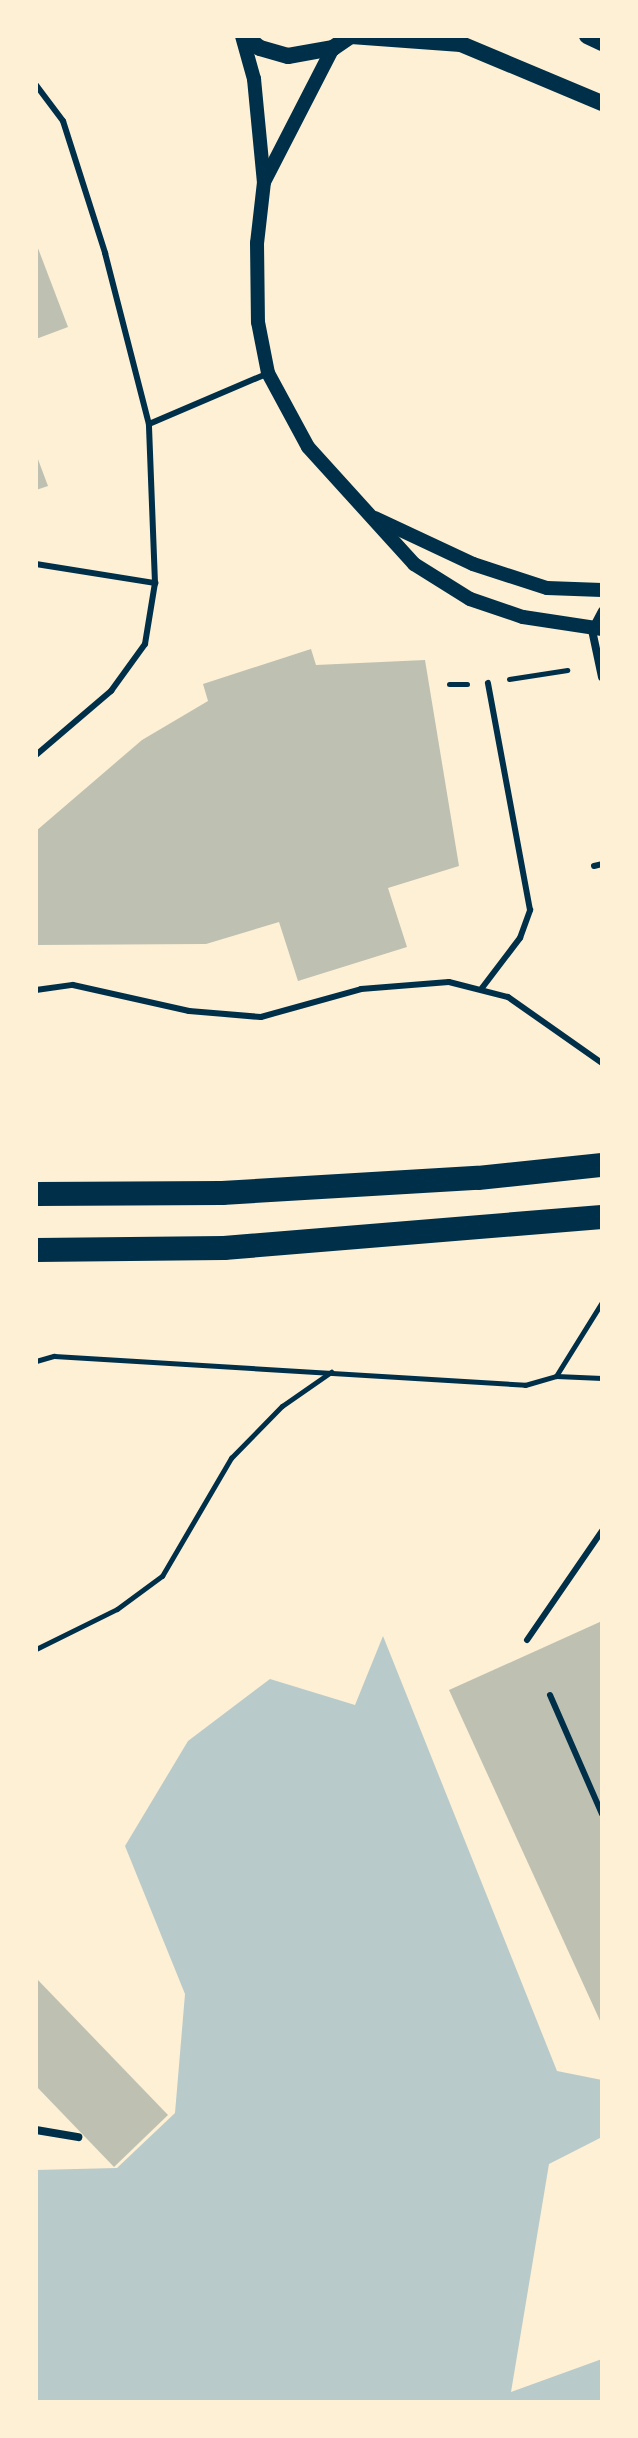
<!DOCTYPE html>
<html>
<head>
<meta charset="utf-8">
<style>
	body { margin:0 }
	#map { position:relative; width:638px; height:2438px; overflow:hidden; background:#fdf0d5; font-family:Ubuntu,sans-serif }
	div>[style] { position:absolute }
	.green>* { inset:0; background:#b9caca }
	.building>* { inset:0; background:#bec0b2 }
	.path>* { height:5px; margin:-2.5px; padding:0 2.5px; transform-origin:2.5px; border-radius:2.5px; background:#003049 }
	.service>* { height:6px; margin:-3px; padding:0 3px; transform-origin:3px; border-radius:3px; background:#003049 }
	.minor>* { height:8px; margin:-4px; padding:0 4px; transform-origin:4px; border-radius:4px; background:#003049 }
	.tertiary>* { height:14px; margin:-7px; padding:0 7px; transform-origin:7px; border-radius:7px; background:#003049 }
	.secondary>* { height:16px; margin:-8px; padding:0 8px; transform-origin:8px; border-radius:8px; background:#003049 }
	.motorway>* { height:24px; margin:-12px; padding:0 12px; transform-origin:12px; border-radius:12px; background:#003049 }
	span { translate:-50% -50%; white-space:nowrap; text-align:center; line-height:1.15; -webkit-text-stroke:6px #fdf0d5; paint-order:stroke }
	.frame { position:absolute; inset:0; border:38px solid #fdf0d5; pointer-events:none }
</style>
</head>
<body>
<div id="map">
	<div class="green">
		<i style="clip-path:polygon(383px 1636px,557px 2071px,602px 2080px,602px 2137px,549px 2164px,511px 2392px,602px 2359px,602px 2402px,36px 2402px,36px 2170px,117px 2168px,175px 2113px,185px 1994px,125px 1846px,188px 1741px,270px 1679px,355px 1705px)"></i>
	</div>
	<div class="building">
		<i style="clip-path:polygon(36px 243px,68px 327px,36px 339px)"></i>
		<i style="clip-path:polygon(36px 454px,48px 486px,36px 490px)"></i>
		<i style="clip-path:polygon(311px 649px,316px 665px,425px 660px,459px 866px,388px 888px,407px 947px,298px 981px,279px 922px,206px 944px,36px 945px,36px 831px,142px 740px,208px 701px,203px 684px)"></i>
		<i style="clip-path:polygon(602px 1621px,602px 2025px,449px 1690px)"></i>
		<i style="clip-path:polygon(36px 1978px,168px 2115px,114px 2167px,36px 2086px)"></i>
	</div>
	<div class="path">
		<i style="left:509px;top:679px;width:59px;rotate:-8.8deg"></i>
		<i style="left:449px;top:684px;width:18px"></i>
		<i style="left:36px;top:1361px;width:19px;rotate:-16deg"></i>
		<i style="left:54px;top:1356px;width:472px;rotate:3.5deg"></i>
		<i style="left:525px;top:1385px;width:32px;rotate:-16deg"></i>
		<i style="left:556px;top:1376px;width:87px;rotate:-58.1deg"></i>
		<i style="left:556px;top:1376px;width:46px;rotate:2.5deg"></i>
		<i style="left:36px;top:1649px;width:90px;rotate:-26.3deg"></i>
		<i style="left:117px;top:1609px;width:56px;rotate:-36.3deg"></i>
		<i style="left:162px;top:1576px;width:137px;rotate:-59.7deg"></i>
		<i style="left:231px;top:1458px;width:73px;rotate:-45.6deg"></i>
		<i style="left:282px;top:1406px;width:60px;rotate:-34.8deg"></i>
	</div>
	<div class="service">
		<i style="left:36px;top:85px;width:45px;rotate:53.1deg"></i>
		<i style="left:63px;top:121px;width:139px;rotate:72.3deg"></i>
		<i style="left:105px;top:253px;width:177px;rotate:75.6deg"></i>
		<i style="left:36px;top:564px;width:121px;rotate:9.1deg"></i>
		<i style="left:36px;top:755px;width:99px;rotate:-40.5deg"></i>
		<i style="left:111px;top:691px;width:58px;rotate:-54.1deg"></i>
		<i style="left:145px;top:644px;width:62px;rotate:-80.7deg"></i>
		<i style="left:155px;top:583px;width:159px;rotate:-92.2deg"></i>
		<i style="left:149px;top:424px;width:127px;rotate:-23.1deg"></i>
		<i style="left:594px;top:866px;width:8px;rotate:-14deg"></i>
		<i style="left:482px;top:988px;width:63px;rotate:-52.8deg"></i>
		<i style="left:520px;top:938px;width:30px;rotate:-70deg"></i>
		<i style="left:530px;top:910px;width:231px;rotate:-100.5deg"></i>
		<i style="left:36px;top:990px;width:37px;rotate:-8deg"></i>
		<i style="left:73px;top:985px;width:119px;rotate:12.6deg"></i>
		<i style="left:189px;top:1011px;width:72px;rotate:4.8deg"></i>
		<i style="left:261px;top:1017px;width:104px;rotate:-15.6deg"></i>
		<i style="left:361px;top:989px;width:88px;rotate:-4.5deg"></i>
		<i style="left:449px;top:982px;width:61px;rotate:14.3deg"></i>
		<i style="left:508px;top:997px;width:115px;rotate:35.1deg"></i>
		<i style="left:527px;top:1640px;width:132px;rotate:-55.5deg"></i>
		<i style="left:550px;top:1695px;width:130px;rotate:66.4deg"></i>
	</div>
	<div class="minor">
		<i style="left:602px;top:611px;width:21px;rotate:118deg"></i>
		<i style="left:592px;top:630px;width:48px;rotate:78deg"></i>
		<i style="left:36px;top:2130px;width:43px;rotate:9.5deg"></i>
	</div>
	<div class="tertiary">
		<i style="left:242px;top:36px;width:45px;rotate:74.4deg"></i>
		<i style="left:254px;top:79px;width:103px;rotate:84.5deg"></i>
		<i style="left:264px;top:182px;width:61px;rotate:96.5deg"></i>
		<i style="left:257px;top:243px;width:79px;rotate:89.3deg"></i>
		<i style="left:258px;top:322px;width:52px;rotate:78.9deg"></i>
		<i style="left:268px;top:373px;width:84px;rotate:61.6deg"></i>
		<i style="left:308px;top:447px;width:158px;rotate:47.8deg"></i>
		<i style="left:414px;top:564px;width:66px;rotate:32deg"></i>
		<i style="left:470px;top:599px;width:56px;rotate:18.8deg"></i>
		<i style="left:523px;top:617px;width:80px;rotate:8.6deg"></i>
		<i style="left:264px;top:182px;width:151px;rotate:-62.8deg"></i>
		<i style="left:375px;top:518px;width:108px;rotate:25.1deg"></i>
		<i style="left:473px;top:564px;width:78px;rotate:18deg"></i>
		<i style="left:547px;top:588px;width:55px;rotate:2.1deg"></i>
	</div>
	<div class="secondary">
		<i style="left:245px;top:36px;width:19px;rotate:39deg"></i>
		<i style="left:260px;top:48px;width:29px;rotate:16deg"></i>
		<i style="left:288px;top:56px;width:46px;rotate:-10.1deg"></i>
		<i style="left:333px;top:48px;width:22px;rotate:-34deg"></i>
		<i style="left:351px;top:36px;width:110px;rotate:4.2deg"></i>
		<i style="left:461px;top:44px;width:153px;rotate:22.7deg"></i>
		<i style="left:587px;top:36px;width:17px;rotate:25deg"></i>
	</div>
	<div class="motorway">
		<i style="left:36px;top:1194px;width:186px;rotate:-0.3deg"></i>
		<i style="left:222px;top:1193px;width:256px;rotate:-3.4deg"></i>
		<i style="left:478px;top:1178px;width:125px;rotate:-6deg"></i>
		<i style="left:36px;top:1250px;width:188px;rotate:-0.6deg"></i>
		<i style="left:224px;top:1248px;width:379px;rotate:-4.7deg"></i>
	</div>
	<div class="frame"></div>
</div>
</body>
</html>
